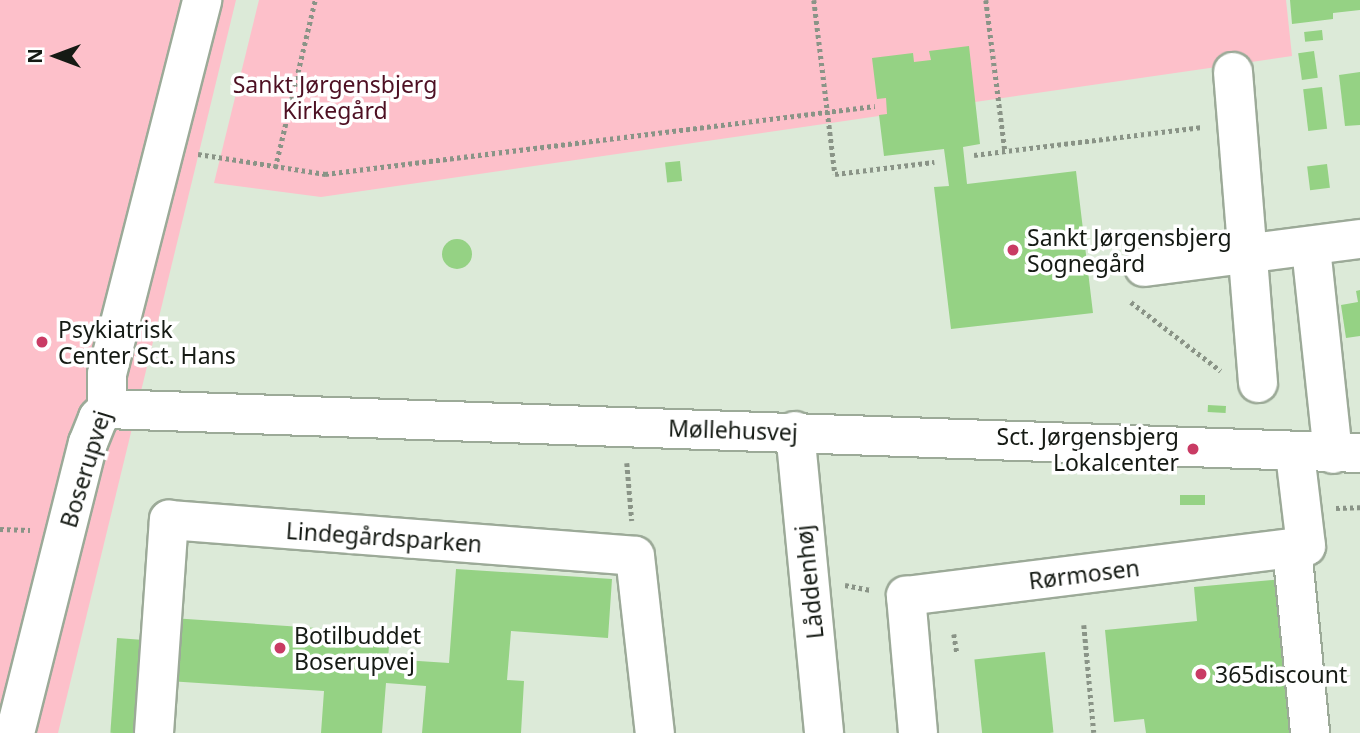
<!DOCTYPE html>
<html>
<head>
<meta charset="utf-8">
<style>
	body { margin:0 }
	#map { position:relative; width:1360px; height:733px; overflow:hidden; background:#dcead8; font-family:"Noto Sans",sans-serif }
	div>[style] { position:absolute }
	.green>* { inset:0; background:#fdc0ca }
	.building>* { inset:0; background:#95d284; transform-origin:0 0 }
	.round { border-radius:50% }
	.path>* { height:4.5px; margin-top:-2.25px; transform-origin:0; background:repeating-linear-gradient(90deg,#8a9487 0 3.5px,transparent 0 7px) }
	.roads { filter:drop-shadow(2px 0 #9caa98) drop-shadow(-2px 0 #9caa98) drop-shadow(0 2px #9caa98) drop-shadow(0 -2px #9caa98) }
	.minor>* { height:38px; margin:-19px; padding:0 19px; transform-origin:19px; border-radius:19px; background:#fff }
	.dots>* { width:19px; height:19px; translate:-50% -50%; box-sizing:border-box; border:4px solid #fff; border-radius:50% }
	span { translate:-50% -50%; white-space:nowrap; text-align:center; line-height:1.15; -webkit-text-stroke:7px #fff; paint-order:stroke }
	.park-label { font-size:23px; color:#4e1023 }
	.poi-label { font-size:23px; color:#151a14 }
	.left { translate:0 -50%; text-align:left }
	.right { translate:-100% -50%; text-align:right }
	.street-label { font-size:23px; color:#151a14 }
	.north { position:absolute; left:21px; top:21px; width:70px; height:70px; -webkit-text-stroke:5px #fff; paint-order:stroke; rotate:270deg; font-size:19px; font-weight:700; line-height:28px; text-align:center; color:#151a14 }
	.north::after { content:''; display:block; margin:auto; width:24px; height:32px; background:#151a14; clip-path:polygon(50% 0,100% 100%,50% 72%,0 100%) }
</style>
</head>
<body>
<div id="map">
	<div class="green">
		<i style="clip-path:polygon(0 0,236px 0,58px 733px,0 733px)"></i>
		<i style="clip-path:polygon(259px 0,1286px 0,1292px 56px,321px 197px,214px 183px)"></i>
	</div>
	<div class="building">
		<i style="clip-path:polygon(1290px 0,1360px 0,1360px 10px,1333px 13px,1333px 19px,1292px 24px)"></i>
		<i style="left:1322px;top:30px;width:10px;height:18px;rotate:84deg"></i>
		<i style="clip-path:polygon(969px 46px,980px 144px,963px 147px,967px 184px,1076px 171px,1093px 313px,951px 329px,934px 187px,949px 186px,944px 149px,884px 156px,879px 115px,887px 114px,886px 98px,877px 99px,872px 58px,913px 53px,914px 62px,931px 60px,929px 51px)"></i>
		<i style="left:1314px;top:51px;width:27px;height:16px;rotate:82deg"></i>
		<i style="clip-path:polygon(1360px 72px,1360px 125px,1345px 126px,1339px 75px)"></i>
		<i style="left:1322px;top:87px;width:42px;height:19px;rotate:83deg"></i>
		<i style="left:680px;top:161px;width:20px;height:15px;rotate:84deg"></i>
		<i style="left:1327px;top:164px;width:24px;height:20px;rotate:83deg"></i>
		<i class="round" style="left:442px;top:239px;width:30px;height:30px"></i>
		<i style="clip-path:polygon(1360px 290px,1360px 336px,1346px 338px,1341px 305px,1358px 302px,1356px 291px)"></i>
		<i style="left:1208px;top:405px;width:18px;height:7px;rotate:3deg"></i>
		<i style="left:1180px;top:495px;width:25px;height:10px"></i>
		<i style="clip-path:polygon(456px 569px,612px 579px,608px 638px,511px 631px,507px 680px,524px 681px,521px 733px,422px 733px,426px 686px,386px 683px,382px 733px,321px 733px,324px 691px,168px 681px,172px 618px,390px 633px,388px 659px,449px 663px)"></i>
		<i style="clip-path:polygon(1284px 579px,1298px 733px,1146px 733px,1144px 719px,1114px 722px,1105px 630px,1197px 621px,1194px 587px)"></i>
		<i style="left:117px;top:638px;width:27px;height:95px;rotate:4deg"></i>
		<i style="left:1045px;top:652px;width:81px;height:71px;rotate:84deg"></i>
	</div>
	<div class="path">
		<i style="left:814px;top:0;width:175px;rotate:83.1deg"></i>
		<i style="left:835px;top:174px;width:100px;rotate:-6.9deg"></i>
		<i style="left:986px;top:0;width:152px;rotate:82.8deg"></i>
		<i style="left:198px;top:154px;width:129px;rotate:8.9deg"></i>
		<i style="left:325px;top:174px;width:554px;rotate:-7.05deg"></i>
		<i style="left:974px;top:155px;width:230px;rotate:-7deg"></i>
		<i style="left:275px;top:168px;width:173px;rotate:-76.6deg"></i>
		<i style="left:1131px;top:302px;width:113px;rotate:37.5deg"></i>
		<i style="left:627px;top:463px;width:58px;rotate:85.1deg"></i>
		<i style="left:1336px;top:508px;width:24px;rotate:-2deg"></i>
		<i style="left:0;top:529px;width:30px;rotate:2deg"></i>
		<i style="left:845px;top:585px;width:26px;rotate:11deg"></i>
		<i style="left:1084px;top:625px;width:108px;rotate:84.7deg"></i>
		<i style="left:954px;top:634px;width:18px;rotate:81deg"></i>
	</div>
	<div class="roads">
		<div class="minor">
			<i style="left:1233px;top:72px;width:312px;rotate:85.4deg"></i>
			<i style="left:1311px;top:248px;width:207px;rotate:83.9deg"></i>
			<i style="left:1144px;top:267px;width:218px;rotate:-7.4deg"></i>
			<i style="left:107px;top:409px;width:1254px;rotate:2.01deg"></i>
			<i style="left:107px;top:409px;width:35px;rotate:-90deg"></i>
			<i style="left:107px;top:374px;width:386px;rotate:-75.7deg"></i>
			<i style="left:795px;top:431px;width:303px;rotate:84.5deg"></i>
			<i style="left:1292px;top:548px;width:186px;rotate:84.4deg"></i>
			<i style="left:15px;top:733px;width:299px;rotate:-75.9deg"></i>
			<i style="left:88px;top:443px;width:27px;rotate:-68deg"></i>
			<i style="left:98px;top:418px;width:13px;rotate:-45deg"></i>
			<i style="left:154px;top:733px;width:214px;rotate:-86deg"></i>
			<i style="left:169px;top:520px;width:467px;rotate:4.4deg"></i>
			<i style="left:635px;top:556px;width:178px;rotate:83.6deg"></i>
			<i style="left:918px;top:733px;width:138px;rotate:-95deg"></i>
			<i style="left:906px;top:596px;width:403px;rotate:-7.1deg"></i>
			<i style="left:1306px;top:546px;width:93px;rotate:-96.8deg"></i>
		</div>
	</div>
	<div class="dots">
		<i style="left:1013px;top:250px;background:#c93b64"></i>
		<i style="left:42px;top:342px;background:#c93b64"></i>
		<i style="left:1193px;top:449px;background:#c93b64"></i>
		<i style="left:280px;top:648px;background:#c93b64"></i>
		<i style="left:1201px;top:674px;background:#c93b64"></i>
	</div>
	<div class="park-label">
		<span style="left:335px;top:97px">Sankt Jørgensbjerg<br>Kirkegård</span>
	</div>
	<div class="poi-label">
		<span class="left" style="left:1027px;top:250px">Sankt Jørgensbjerg<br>Sognegård</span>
		<span class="left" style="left:58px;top:342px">Psykiatrisk<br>Center Sct. Hans</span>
		<span class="right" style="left:1179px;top:449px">Sct. Jørgensbjerg<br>Lokalcenter</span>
		<span class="left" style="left:294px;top:648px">Botilbuddet<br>Boserupvej</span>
		<span class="left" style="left:1215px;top:674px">365discount</span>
	</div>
	<div class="street-label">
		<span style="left:733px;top:430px;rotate:2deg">Møllehusvej</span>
		<span style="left:85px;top:469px;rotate:-73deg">Boserupvej</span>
		<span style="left:384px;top:537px;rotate:4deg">Lindegårdsparken</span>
		<span style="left:1084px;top:574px;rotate:-7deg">Rørmosen</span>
		<span style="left:809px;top:582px;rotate:-96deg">Låddenhøj</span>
	</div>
	<div class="north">N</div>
</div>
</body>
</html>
